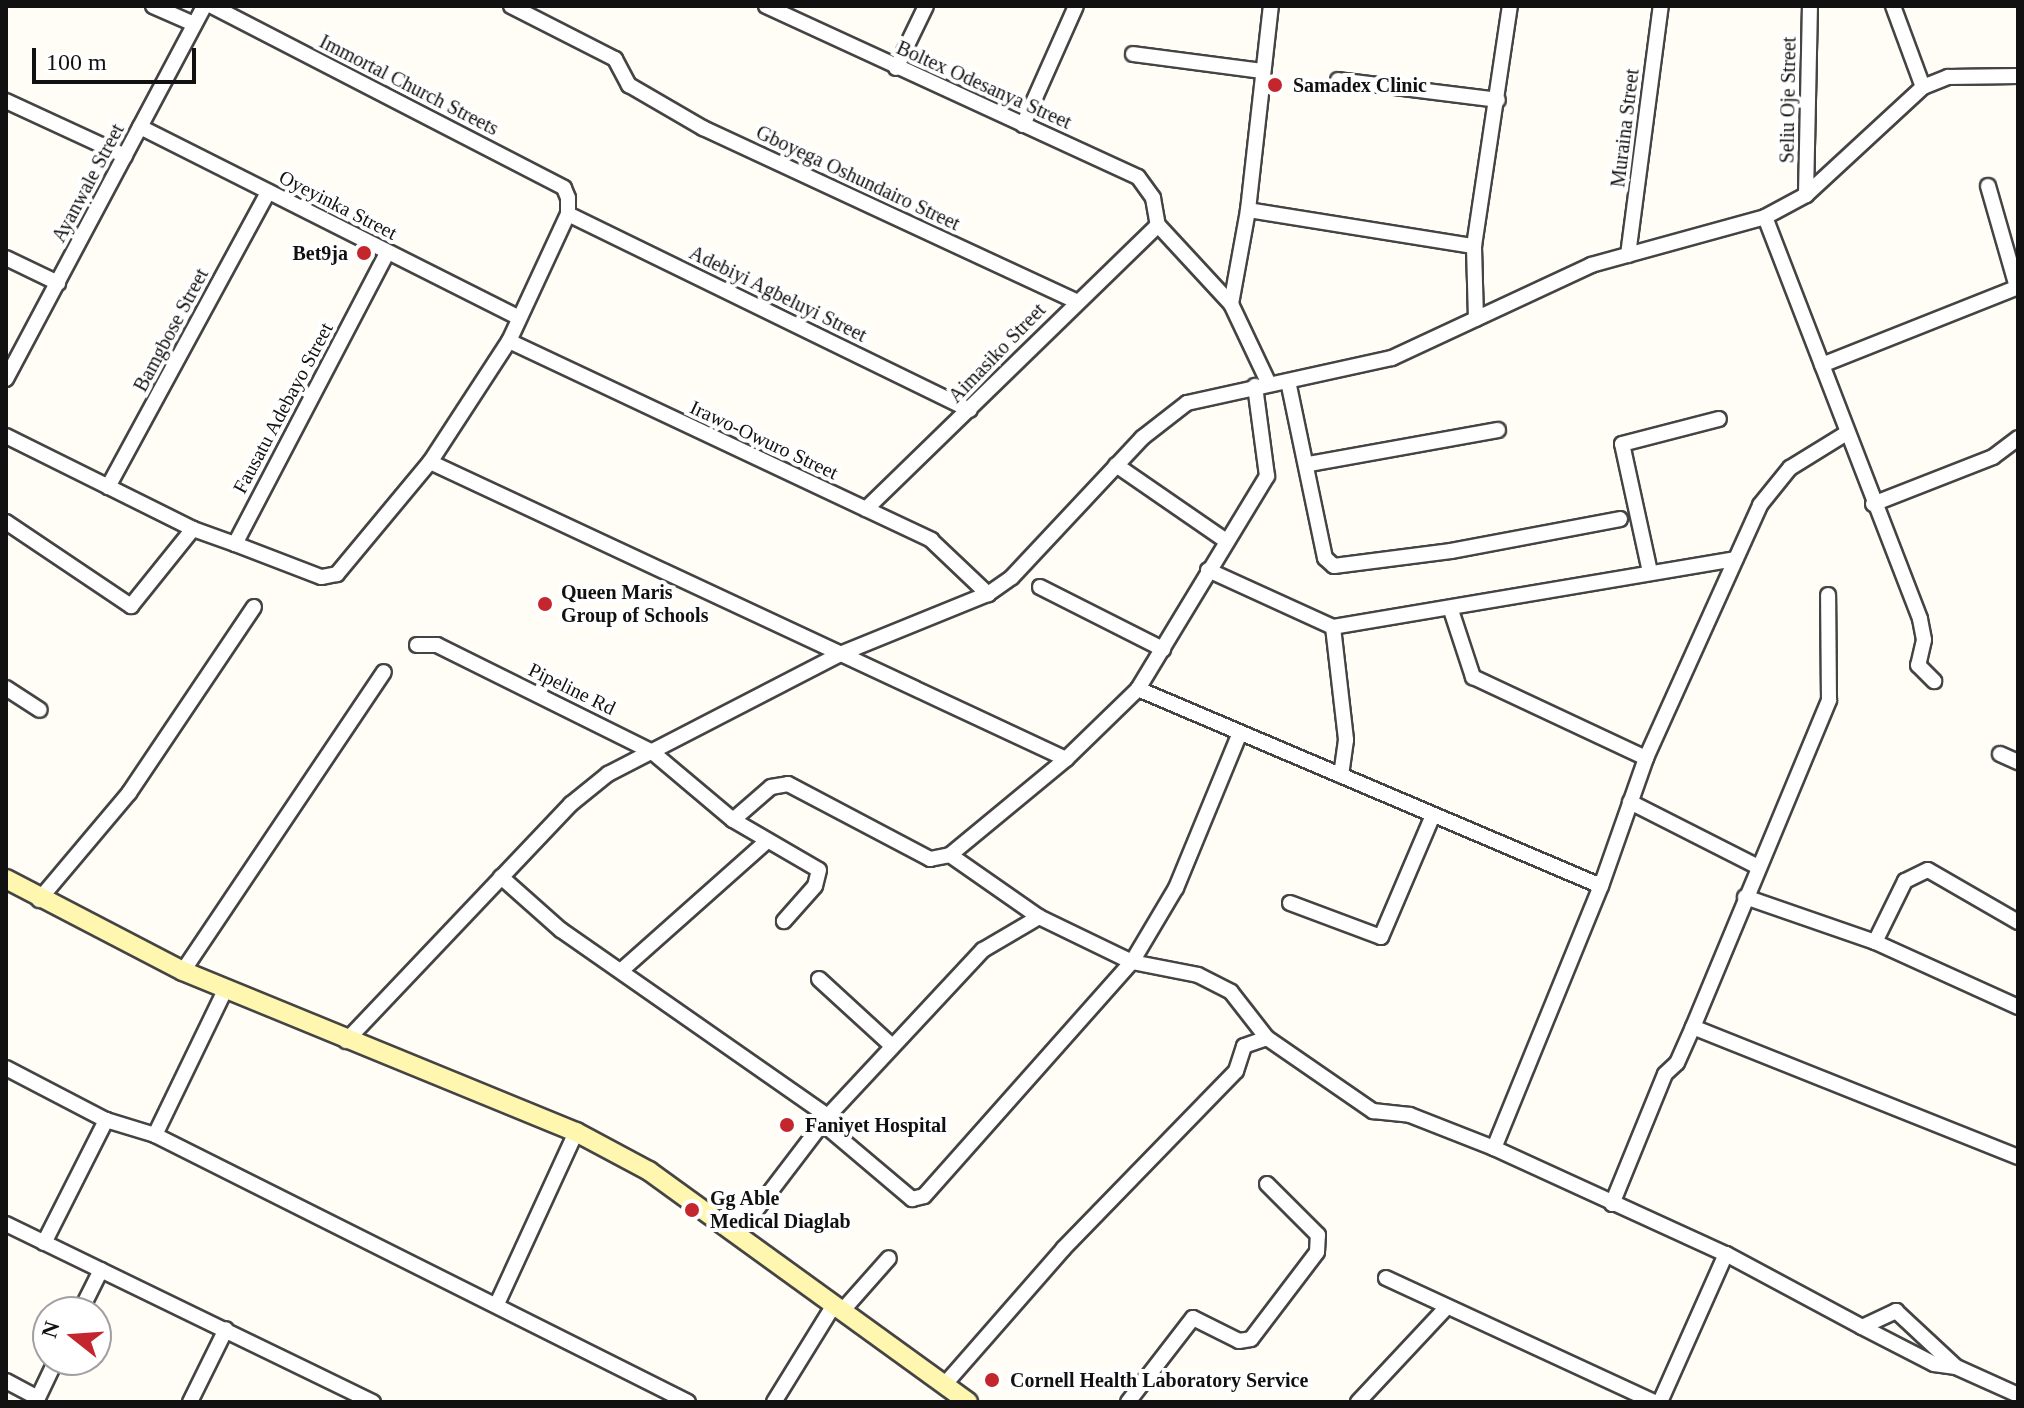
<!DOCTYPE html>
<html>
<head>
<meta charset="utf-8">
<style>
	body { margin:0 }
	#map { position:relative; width:2024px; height:1408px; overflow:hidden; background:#fffdf5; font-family:Georgia,serif }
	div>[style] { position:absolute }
	.roads { filter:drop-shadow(2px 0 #444) drop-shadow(-2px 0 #444) drop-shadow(0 2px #444) drop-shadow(0 -2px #444) }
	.street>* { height:14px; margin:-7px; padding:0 7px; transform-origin:7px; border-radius:7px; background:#fff }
	.secondary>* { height:18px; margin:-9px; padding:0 9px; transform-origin:9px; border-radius:9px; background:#fff6b0 }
	.dots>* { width:22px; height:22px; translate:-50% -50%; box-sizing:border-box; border:4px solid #fff; border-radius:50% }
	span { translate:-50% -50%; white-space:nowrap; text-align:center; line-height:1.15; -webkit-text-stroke:8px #fff; paint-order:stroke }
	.street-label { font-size:20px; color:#111 }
	.poi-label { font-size:20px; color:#111; font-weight:700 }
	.left { translate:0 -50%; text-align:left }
	.right { translate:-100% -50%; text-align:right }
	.frame { position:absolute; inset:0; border:8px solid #111; pointer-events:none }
	.north { position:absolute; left:32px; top:1296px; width:80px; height:80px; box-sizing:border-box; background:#fff; border:2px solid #a0a0a0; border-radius:50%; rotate:287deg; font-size:22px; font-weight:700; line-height:32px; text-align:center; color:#111 }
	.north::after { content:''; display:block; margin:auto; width:28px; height:36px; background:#c4262e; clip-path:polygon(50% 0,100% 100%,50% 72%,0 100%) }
	.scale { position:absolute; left:32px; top:48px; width:164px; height:36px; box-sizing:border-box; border:4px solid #111; border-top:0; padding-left:10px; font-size:24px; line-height:28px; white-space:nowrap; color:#111; -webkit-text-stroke:6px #fff; paint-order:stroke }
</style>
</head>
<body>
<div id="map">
	<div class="roads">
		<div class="street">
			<i style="left:153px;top:6px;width:45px;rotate:23.7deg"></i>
			<i style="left:212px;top:6px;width:396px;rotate:27.3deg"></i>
			<i style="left:564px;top:188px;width:11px;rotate:68deg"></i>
			<i style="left:568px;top:198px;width:16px;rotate:90deg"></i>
			<i style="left:568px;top:214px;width:140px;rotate:114.9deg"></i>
			<i style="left:509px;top:341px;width:145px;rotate:123.1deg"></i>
			<i style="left:430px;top:462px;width:146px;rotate:129.7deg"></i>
			<i style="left:337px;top:574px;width:16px;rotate:169deg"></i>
			<i style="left:321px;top:577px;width:92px;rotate:-159deg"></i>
			<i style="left:511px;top:6px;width:117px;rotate:27deg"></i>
			<i style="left:615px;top:59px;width:30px;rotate:62deg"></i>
			<i style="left:629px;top:85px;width:86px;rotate:30.2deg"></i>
			<i style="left:703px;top:128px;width:410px;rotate:24.9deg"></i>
			<i style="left:766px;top:6px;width:409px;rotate:24.7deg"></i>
			<i style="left:1138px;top:177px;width:26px;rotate:54deg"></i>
			<i style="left:1153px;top:198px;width:27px;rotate:80deg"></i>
			<i style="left:1893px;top:6px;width:86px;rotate:69.7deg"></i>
			<i style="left:1133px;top:54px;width:131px;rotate:7.5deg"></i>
			<i style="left:896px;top:68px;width:69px;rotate:-64.2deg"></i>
			<i style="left:1338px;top:80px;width:161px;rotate:7.1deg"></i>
			<i style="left:6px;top:101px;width:131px;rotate:24.8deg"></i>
			<i style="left:1023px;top:125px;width:130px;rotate:-66deg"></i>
			<i style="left:140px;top:127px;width:424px;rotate:26.7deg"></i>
			<i style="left:1988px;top:186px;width:105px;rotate:74deg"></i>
			<i style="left:1806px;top:195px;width:189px;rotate:-88.8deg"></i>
			<i style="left:1248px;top:210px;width:229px;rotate:9.1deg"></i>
			<i style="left:568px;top:214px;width:447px;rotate:26deg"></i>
			<i style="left:1765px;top:217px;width:431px;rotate:68.9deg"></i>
			<i style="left:1920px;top:619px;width:21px;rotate:79deg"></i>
			<i style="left:1924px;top:640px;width:26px;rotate:103deg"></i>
			<i style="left:1918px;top:665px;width:23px;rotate:45deg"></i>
			<i style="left:1158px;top:225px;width:108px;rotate:47.3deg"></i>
			<i style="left:1628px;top:255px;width:251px;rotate:-82.5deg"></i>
			<i style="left:6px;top:258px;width:58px;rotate:25.7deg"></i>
			<i style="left:1476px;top:319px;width:73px;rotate:-91.6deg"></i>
			<i style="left:1474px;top:246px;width:243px;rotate:-81.5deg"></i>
			<i style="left:509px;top:341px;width:467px;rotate:25.2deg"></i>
			<i style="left:931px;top:540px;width:79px;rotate:43.5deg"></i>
			<i style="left:1822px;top:365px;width:211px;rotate:-21.7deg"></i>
			<i style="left:6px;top:379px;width:422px;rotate:-62deg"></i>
			<i style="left:1288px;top:381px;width:181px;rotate:78.2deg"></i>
			<i style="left:1325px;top:558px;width:12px;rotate:42deg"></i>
			<i style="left:1334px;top:566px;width:118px;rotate:-7.3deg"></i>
			<i style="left:1451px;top:551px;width:172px;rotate:-10.7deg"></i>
			<i style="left:1269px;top:384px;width:89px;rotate:-115.4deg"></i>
			<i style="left:1231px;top:304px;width:96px;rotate:-79.7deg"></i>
			<i style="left:1248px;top:210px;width:205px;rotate:-83.6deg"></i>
			<i style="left:6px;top:436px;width:209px;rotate:26.4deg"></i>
			<i style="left:193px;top:529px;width:45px;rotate:19.7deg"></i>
			<i style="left:235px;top:544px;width:328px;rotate:-62.4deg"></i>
			<i style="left:430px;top:462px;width:702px;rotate:25.03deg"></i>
			<i style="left:1309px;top:464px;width:192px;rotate:-10.2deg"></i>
			<i style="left:1116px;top:465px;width:134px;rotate:34.6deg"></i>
			<i style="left:108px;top:487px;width:336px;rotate:-61.5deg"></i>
			<i style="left:1873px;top:504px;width:129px;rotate:-21.4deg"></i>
			<i style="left:1993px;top:457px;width:31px;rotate:-37deg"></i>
			<i style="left:866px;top:509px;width:407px;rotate:-44.2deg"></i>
			<i style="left:6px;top:522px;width:151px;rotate:33.9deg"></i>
			<i style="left:131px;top:606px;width:99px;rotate:-51.2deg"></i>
			<i style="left:1208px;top:570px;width:137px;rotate:24.5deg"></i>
			<i style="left:1333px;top:627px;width:114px;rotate:83.4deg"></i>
			<i style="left:1346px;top:740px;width:36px;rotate:98deg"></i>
			<i style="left:1650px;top:572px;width:131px;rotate:-102.3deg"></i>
			<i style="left:1622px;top:444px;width:100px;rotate:-14.5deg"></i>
			<i style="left:1040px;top:587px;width:138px;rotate:26.8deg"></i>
			<i style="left:1451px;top:610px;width:71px;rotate:71.8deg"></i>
			<i style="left:1473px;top:677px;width:191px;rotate:25.1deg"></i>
			<i style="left:1333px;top:627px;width:408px;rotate:-9.6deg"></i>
			<i style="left:417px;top:645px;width:20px"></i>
			<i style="left:437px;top:645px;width:239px;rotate:26.4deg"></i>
			<i style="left:651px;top:751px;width:107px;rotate:40.1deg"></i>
			<i style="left:733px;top:820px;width:50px;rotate:-41deg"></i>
			<i style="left:771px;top:787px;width:17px;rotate:-10deg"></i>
			<i style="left:788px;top:784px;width:161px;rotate:27.8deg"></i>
			<i style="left:930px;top:859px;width:20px;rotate:-11deg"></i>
			<i style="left:950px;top:855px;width:108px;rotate:34.9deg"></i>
			<i style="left:1039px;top:917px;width:103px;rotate:25.8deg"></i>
			<i style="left:1132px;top:962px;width:67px;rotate:11.1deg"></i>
			<i style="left:1198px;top:975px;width:37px;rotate:27deg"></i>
			<i style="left:1231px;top:992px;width:58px;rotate:52deg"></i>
			<i style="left:1267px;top:1038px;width:129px;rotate:34.6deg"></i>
			<i style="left:1373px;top:1111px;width:37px;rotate:6deg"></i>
			<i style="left:1410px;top:1115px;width:90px;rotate:21.4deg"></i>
			<i style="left:1494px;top:1148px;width:255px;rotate:24.6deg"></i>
			<i style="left:1726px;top:1254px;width:154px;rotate:28.2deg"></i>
			<i style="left:1862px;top:1327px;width:38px;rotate:-25deg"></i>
			<i style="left:1896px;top:1311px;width:82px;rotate:43deg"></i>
			<i style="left:1956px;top:1367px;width:68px;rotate:24.3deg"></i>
			<i style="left:6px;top:688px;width:40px;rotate:32.9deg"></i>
			<i style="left:1138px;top:689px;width:503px;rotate:23.05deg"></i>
			<i style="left:2000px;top:754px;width:20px;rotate:24deg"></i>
			<i style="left:1630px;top:802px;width:144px;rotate:26.9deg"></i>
			<i style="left:733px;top:820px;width:99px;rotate:30.2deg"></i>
			<i style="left:819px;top:870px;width:16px;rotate:104deg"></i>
			<i style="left:815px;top:886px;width:47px;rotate:131.5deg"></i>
			<i style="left:950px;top:855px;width:151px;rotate:-39.6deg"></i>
			<i style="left:1066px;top:759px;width:100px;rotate:-44.2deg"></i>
			<i style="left:1138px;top:689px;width:249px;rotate:-58.8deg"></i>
			<i style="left:1267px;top:476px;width:91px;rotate:-97.6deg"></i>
			<i style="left:501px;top:877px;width:80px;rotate:41.5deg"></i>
			<i style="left:561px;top:930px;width:325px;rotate:34.9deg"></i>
			<i style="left:1745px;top:897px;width:138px;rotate:19.1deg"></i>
			<i style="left:1875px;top:942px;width:157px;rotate:24.4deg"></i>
			<i style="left:39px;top:900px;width:140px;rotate:-49.9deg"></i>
			<i style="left:129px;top:793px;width:224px;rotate:-56.1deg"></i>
			<i style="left:1290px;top:903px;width:97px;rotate:20.5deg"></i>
			<i style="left:1381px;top:937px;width:133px;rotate:-66.9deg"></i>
			<i style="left:1875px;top:942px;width:68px;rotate:-63.8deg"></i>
			<i style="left:1905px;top:881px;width:25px;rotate:-26deg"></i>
			<i style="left:1928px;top:870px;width:104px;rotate:30deg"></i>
			<i style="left:623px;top:969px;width:190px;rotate:-41.6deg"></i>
			<i style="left:183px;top:971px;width:360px;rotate:-56.1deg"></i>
			<i style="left:819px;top:979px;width:99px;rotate:42.5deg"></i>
			<i style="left:1693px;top:1027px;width:350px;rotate:21.8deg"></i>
			<i style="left:346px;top:1041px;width:327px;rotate:-46.5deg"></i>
			<i style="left:571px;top:804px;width:48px;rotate:-39deg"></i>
			<i style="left:608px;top:774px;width:261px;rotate:-27.3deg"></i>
			<i style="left:840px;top:654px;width:160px;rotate:-22.1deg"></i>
			<i style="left:988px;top:594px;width:29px;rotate:-35deg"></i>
			<i style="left:1012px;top:577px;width:190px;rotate:-46.9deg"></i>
			<i style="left:1142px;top:438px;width:57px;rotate:-37.9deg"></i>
			<i style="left:1187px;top:403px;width:210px;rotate:-12.4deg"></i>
			<i style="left:1392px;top:358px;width:220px;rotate:-25deg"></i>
			<i style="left:1591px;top:265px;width:180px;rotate:-15.4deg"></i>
			<i style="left:1765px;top:217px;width:47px;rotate:-28.2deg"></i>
			<i style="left:1806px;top:195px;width:159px;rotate:-42.7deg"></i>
			<i style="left:1923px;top:87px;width:27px;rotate:-22deg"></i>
			<i style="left:1948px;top:77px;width:70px;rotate:-0.8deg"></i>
			<i style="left:6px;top:1068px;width:113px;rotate:27.5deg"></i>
			<i style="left:106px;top:1120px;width:51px;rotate:17deg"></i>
			<i style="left:155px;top:1135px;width:596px;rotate:26.61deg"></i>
			<i style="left:822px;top:1123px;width:118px;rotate:40.2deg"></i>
			<i style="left:912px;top:1199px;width:12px;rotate:-14deg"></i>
			<i style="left:924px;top:1196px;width:313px;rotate:-48.4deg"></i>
			<i style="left:1132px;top:962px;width:86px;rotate:-59.3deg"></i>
			<i style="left:1176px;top:888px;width:165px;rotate:-67.6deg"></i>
			<i style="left:155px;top:1135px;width:163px;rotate:-64.2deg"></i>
			<i style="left:1494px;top:1148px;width:283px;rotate:-67.8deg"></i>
			<i style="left:1601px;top:886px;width:136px;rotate:-70.6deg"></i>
			<i style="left:1646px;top:758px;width:277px;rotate:-65.7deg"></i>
			<i style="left:1760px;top:505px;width:48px;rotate:-51deg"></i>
			<i style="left:1790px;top:468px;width:65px;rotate:-31.7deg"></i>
			<i style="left:1612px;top:1204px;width:140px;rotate:-67.8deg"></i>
			<i style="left:1665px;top:1074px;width:16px;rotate:-43deg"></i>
			<i style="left:1677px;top:1063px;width:39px;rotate:-66deg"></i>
			<i style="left:1693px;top:1027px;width:354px;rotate:-67.4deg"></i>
			<i style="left:1829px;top:700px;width:105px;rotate:-90.5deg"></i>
			<i style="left:6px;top:1224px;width:408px;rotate:25.9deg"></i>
			<i style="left:738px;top:1234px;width:148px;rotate:-52.7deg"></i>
			<i style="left:828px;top:1116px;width:227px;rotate:-47deg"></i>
			<i style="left:983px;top:950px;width:65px;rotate:-30.5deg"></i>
			<i style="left:44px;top:1243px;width:138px;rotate:-63.2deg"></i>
			<i style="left:1386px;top:1278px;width:295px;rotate:24.8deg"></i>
			<i style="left:497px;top:1304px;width:189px;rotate:-65.3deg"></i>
			<i style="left:843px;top:1310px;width:69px;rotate:-48.5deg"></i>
			<i style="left:80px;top:1312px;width:47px;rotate:-63.4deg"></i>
			<i style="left:1862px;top:1327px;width:81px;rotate:27.2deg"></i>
			<i style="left:1934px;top:1364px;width:22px;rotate:8deg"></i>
			<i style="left:6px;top:1381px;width:36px;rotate:28deg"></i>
			<i style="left:945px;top:1384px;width:179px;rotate:-48.8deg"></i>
			<i style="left:1063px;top:1249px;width:248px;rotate:-45.8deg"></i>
			<i style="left:1236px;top:1071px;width:26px;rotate:-72deg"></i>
			<i style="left:1244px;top:1046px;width:24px;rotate:-19deg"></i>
			<i style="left:36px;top:1402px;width:47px;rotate:-64.5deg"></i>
			<i style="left:190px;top:1402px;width:81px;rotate:-63.7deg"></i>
			<i style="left:774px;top:1402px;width:114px;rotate:-58.3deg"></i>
			<i style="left:1128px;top:1402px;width:106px;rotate:-52.3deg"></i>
			<i style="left:1193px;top:1318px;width:51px;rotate:26.6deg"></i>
			<i style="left:1239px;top:1341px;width:12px;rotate:-9deg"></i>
			<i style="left:1251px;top:1339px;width:109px;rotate:-52.8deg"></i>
			<i style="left:1317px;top:1252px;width:17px;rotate:-87deg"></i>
			<i style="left:1318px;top:1235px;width:72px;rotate:-135deg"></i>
			<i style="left:1358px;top:1402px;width:126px;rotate:-46.9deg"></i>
			<i style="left:1660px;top:1402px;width:162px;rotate:-66deg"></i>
		</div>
		<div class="secondary">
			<i style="left:6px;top:879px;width:199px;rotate:27.5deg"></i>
			<i style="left:183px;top:971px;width:425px;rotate:22.3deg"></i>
			<i style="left:576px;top:1132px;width:83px;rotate:28.1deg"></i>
			<i style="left:649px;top:1171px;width:394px;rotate:35.9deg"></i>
		</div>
	</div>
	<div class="dots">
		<i style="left:1275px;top:85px;background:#c4262e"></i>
		<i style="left:364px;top:253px;background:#c4262e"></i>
		<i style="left:545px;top:604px;background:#c4262e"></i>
		<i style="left:787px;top:1125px;background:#c4262e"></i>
		<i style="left:692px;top:1210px;background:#c4262e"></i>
		<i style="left:992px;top:1380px;background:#c4262e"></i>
	</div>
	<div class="street-label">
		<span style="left:409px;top:85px;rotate:27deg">Immortal Church Streets</span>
		<span style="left:984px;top:85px;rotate:24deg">Boltex Odesanya Street</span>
		<span style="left:1788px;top:100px;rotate:-89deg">Seliu Oje Street</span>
		<span style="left:1625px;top:128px;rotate:-83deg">Muraina Street</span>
		<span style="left:858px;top:178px;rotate:25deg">Gboyega Oshundairo Street</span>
		<span style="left:88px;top:183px;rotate:-62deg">Ayanwale Street</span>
		<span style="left:338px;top:205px;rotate:27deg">Oyeyinka Street</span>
		<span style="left:778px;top:294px;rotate:26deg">Adebiyi Agbeluyi Street</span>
		<span style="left:171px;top:330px;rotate:-62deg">Bamgbose Street</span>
		<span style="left:997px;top:353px;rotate:-46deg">Aimasiko Street</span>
		<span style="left:283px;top:408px;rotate:-62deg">Fausatu Adebayo Street</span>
		<span style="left:764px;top:440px;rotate:25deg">Irawo-Owuro Street</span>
		<span style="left:572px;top:689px;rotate:26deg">Pipeline Rd</span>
	</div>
	<div class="poi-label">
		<span class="left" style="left:1293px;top:85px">Samadex Clinic</span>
		<span class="right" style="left:348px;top:253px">Bet9ja</span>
		<span class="left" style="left:561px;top:604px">Queen Maris<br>Group of Schools</span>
		<span class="left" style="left:805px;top:1125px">Faniyet Hospital</span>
		<span class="left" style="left:710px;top:1210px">Gg Able<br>Medical Diaglab</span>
		<span class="left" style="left:1010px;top:1380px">Cornell Health Laboratory Service</span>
	</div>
	<div class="frame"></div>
	<div class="north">N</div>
	<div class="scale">100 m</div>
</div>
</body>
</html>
